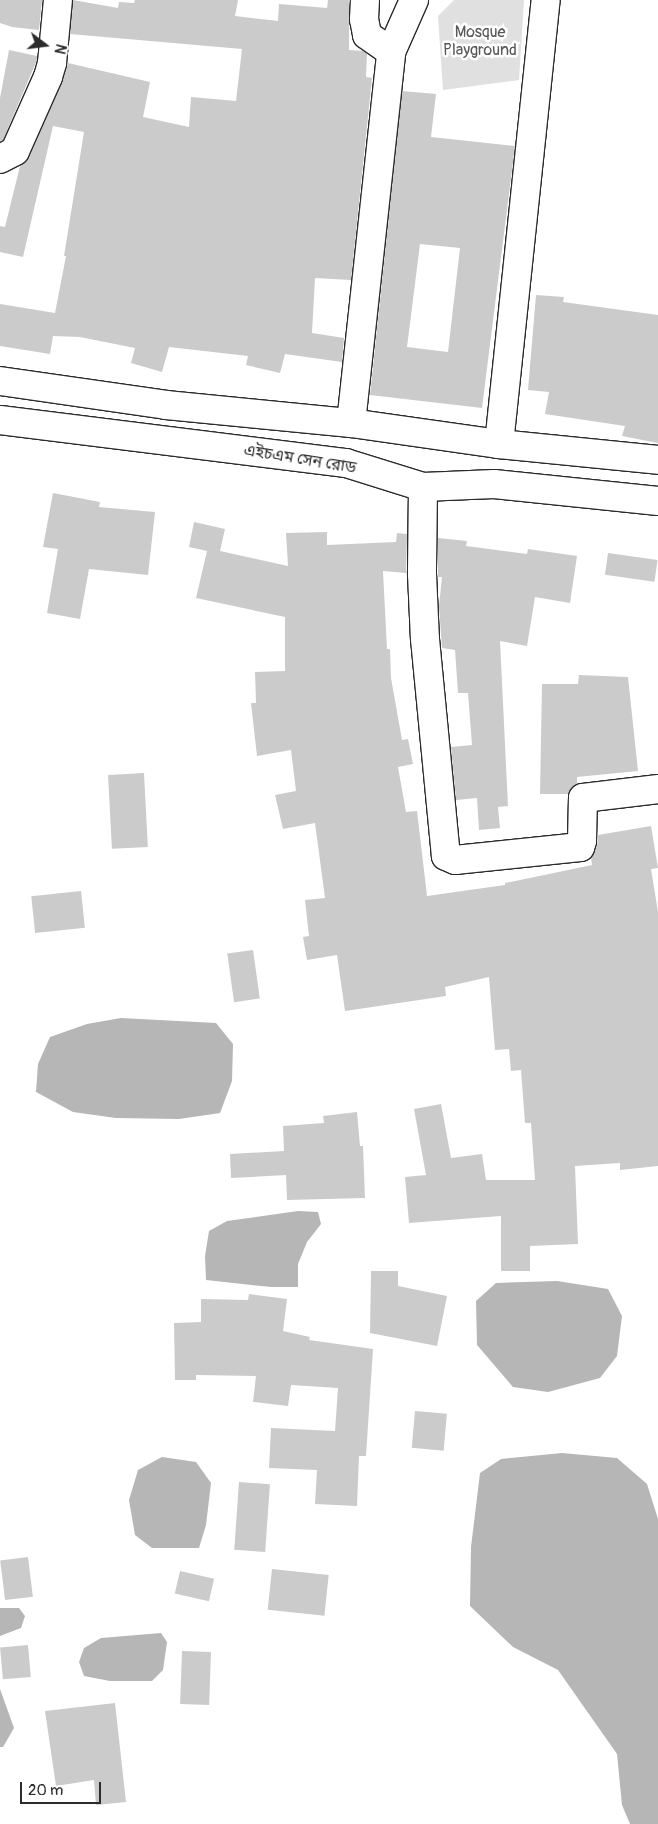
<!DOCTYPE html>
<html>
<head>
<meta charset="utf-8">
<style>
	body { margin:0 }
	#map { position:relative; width:658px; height:1824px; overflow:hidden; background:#fff; font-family:Pangolin,"Noto Sans Bengali",sans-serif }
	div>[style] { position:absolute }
	.green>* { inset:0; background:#e0e0e0 }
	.water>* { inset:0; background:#b6b6b6 }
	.building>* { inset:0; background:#cbcbcb; transform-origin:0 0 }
	.roads { filter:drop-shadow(1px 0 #2b2b2b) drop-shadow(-1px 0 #2b2b2b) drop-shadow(0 1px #2b2b2b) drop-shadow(0 -1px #2b2b2b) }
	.minor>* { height:28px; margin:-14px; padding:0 14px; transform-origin:14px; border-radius:14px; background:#fff }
	.tertiary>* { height:28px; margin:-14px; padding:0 14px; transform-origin:14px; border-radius:14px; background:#fff }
	.secondary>* { height:28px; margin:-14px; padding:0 14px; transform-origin:14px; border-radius:14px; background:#fff }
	span { translate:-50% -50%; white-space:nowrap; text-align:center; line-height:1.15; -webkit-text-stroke:5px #fff; paint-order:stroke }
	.park-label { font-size:16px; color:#585858 }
	.street-label { font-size:16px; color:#2b2b2b }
	.north { position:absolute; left:20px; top:20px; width:50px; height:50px; -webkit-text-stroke:4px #fff; paint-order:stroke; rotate:105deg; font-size:14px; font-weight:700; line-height:20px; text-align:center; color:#2b2b2b }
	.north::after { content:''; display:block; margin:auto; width:18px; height:22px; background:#2b2b2b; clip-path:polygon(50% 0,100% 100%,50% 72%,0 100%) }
	.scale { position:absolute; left:20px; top:1782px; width:81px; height:22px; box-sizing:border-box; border:2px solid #2b2b2b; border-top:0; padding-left:6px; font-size:15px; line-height:18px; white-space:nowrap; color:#2b2b2b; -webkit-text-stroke:4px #fff; paint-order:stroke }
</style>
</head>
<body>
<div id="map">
	<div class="green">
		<i style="clip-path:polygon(454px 0,524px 0,519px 80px,443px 90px,438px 16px)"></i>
	</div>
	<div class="water">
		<i style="clip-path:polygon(121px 1018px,216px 1023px,233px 1044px,232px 1081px,220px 1113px,179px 1119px,116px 1118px,73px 1112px,36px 1092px,38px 1064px,50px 1037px,87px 1024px)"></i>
		<i style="clip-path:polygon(298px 1211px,318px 1212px,321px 1224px,307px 1242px,298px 1264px,298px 1287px,271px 1287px,206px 1280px,205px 1256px,209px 1231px,227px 1221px)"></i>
		<i style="clip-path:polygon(557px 1281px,608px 1289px,622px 1316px,617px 1356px,600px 1378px,548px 1392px,513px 1387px,477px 1345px,476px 1301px,496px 1283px)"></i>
		<i style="clip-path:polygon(562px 1453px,617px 1458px,647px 1484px,658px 1519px,658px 1824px,630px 1824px,622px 1805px,617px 1754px,558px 1670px,513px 1647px,470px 1606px,471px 1547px,480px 1473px,501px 1459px)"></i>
		<i style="clip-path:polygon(162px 1457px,196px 1462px,211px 1483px,206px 1525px,199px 1548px,152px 1548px,135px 1535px,129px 1500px,138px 1470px)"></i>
		<i style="clip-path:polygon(0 1608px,19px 1608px,25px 1616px,21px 1628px,0 1636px)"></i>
		<i style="clip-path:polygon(161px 1633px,167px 1642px,163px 1670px,152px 1681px,110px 1681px,84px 1676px,79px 1662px,84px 1648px,101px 1638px)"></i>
		<i style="clip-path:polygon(0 1689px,14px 1728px,3px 1747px,0 1747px)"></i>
	</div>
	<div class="building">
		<i style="clip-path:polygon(0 0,42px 0,39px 30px,12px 27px,0 23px)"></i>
		<i style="clip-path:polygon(73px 0,118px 8px,119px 2px,134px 3px,135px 0,238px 0,235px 16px,278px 21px,279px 4px,327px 8px,328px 0,349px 0,349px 50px,363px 51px,367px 54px,366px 77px,372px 78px,351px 280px,315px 278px,312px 333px,344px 338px,342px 362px,285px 354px,280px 373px,246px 365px,248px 356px,169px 347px,162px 372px,131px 363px,135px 348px,80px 337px,53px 336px,50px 354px,0 346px,0 304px,55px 313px,66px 256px,64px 256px,84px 132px,53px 126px,23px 257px,0 252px,0 226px,5px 227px,20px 166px,29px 157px,62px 83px,68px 63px,150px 82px,143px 117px,189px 127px,191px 97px,236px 101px,242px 49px,70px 34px)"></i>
		<i style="clip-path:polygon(9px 50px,37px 56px,37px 60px,3px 140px,0 141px,0 98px)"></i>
		<i style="clip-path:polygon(evenodd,402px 91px,436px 94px,431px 137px,515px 146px,482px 408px,370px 395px,402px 91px,420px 244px,460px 248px,448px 352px,407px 347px,420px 244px)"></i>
		<i style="clip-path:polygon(536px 295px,564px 297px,563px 302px,658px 315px,658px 443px,622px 436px,625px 426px,545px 414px,549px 392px,528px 390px)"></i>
		<i style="clip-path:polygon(53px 493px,100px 502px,99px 507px,155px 512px,148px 575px,89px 569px,80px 619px,47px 613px,58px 549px,43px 547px)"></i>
		<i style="clip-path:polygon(194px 522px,225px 529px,220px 551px,288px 566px,286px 533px,327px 532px,327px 545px,396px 542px,397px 533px,407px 534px,406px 573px,383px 571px,387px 649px,390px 649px,391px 678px,402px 740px,408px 739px,413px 764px,398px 767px,406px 812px,417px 811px,427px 896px,505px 885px,505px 883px,592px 865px,591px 857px,597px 846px,598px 835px,651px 826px,658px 868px,651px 869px,658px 912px,658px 1166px,620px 1170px,620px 1163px,575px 1166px,578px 1244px,530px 1246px,530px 1271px,501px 1271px,501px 1216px,409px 1223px,405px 1177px,426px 1175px,414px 1109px,441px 1104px,451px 1158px,482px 1154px,486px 1180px,535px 1180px,531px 1123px,525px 1123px,521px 1070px,511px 1071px,509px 1049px,495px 1050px,489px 977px,445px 987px,446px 996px,345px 1011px,337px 955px,307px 960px,303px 937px,309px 936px,305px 900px,325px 898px,315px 823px,283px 829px,275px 795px,296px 791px,291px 750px,257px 756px,251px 703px,256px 703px,255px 672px,285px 671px,285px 617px,196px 598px,207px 551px,189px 547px)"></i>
		<i style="clip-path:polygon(438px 538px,467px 541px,466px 546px,527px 554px,528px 549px,577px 556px,570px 603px,535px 597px,527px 646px,500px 641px,508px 806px,498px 807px,500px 828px,479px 830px,477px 798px,456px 800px,451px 747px,472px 745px,468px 693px,458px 693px,455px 650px,442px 648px,439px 606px,442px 577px,438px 577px)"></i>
		<i style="left:608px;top:553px;width:50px;height:22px;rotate:8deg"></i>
		<i style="clip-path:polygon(579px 675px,628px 677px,638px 771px,577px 777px,577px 784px,568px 794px,540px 794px,542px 684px,578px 684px)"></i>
		<i style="left:144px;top:773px;width:74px;height:36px;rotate:87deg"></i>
		<i style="left:81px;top:891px;width:37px;height:50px;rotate:84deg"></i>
		<i style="left:253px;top:950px;width:49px;height:26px;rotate:82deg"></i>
		<i style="clip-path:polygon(357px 1112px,360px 1146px,363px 1146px,365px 1198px,287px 1200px,286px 1175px,231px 1178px,230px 1154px,284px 1151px,283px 1126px,324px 1123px,323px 1116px)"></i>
		<i style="clip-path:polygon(371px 1271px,398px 1271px,398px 1286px,447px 1296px,437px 1346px,370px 1333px)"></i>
		<i style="clip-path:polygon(249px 1294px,287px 1299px,283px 1331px,310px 1337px,309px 1340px,373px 1349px,366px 1456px,359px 1456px,357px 1506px,315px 1504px,317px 1470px,269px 1468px,271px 1428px,335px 1431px,338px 1388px,291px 1385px,288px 1406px,253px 1402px,256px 1376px,196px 1375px,196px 1380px,175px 1380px,174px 1323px,201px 1322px,201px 1299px,248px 1300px)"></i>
		<i style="left:415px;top:1411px;width:32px;height:37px;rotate:5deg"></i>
		<i style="left:239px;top:1482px;width:31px;height:68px;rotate:4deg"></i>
		<i style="left:28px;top:1557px;width:40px;height:28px;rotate:83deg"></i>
		<i style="left:272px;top:1569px;width:57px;height:41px;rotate:6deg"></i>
		<i style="left:180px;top:1571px;width:35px;height:23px;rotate:13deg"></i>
		<i style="left:28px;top:1645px;width:32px;height:28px;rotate:85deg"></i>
		<i style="left:182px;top:1651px;width:29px;height:53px;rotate:2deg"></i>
		<i style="clip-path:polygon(115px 1703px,126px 1802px,96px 1805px,94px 1780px,56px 1786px,45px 1711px)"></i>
	</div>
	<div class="roads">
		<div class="minor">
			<i style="left:365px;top:0;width:19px;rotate:93deg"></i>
			<i style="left:364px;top:19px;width:16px;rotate:79deg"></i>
			<i style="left:367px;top:35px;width:29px;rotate:35deg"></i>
			<i style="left:0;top:159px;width:17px;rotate:-28deg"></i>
			<i style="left:15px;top:151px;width:81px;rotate:-66deg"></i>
			<i style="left:48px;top:77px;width:15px;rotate:-74deg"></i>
			<i style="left:52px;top:63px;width:63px;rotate:-84.6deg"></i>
			<i style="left:351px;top:423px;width:373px;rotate:-83.8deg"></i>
			<i style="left:391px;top:52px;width:57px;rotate:-66.1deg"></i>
			<i style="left:423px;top:487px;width:87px;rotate:90.7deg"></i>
			<i style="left:422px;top:574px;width:65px;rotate:87.4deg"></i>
			<i style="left:425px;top:639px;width:218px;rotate:84.5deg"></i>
			<i style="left:446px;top:856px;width:10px;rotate:24deg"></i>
			<i style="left:455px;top:860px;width:126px;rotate:-5.9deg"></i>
			<i style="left:580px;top:847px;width:6px;rotate:-72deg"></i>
			<i style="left:582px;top:841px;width:43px;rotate:-88.7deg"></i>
			<i style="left:583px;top:798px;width:76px;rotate:-6.8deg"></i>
		</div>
		<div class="tertiary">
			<i style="left:499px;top:444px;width:446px;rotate:-84deg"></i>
		</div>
		<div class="secondary">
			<i style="left:0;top:381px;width:168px;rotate:8.2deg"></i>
			<i style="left:166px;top:405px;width:186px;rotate:5.6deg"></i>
			<i style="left:351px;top:423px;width:149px;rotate:8.1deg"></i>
			<i style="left:499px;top:444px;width:160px;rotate:5.7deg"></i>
			<i style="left:0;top:420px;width:349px;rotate:7.1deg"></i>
			<i style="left:346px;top:463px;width:81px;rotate:17.3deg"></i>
			<i style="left:423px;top:487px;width:71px;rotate:-2.4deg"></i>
			<i style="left:494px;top:484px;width:165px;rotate:5.9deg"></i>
		</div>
	</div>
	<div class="park-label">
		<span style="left:480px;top:41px">Mosque<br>Playground</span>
	</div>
	<div class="street-label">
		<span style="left:300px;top:459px;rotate:9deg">এইচএম সেন রোড</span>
	</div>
	<div class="north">N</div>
	<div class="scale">20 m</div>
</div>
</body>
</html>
